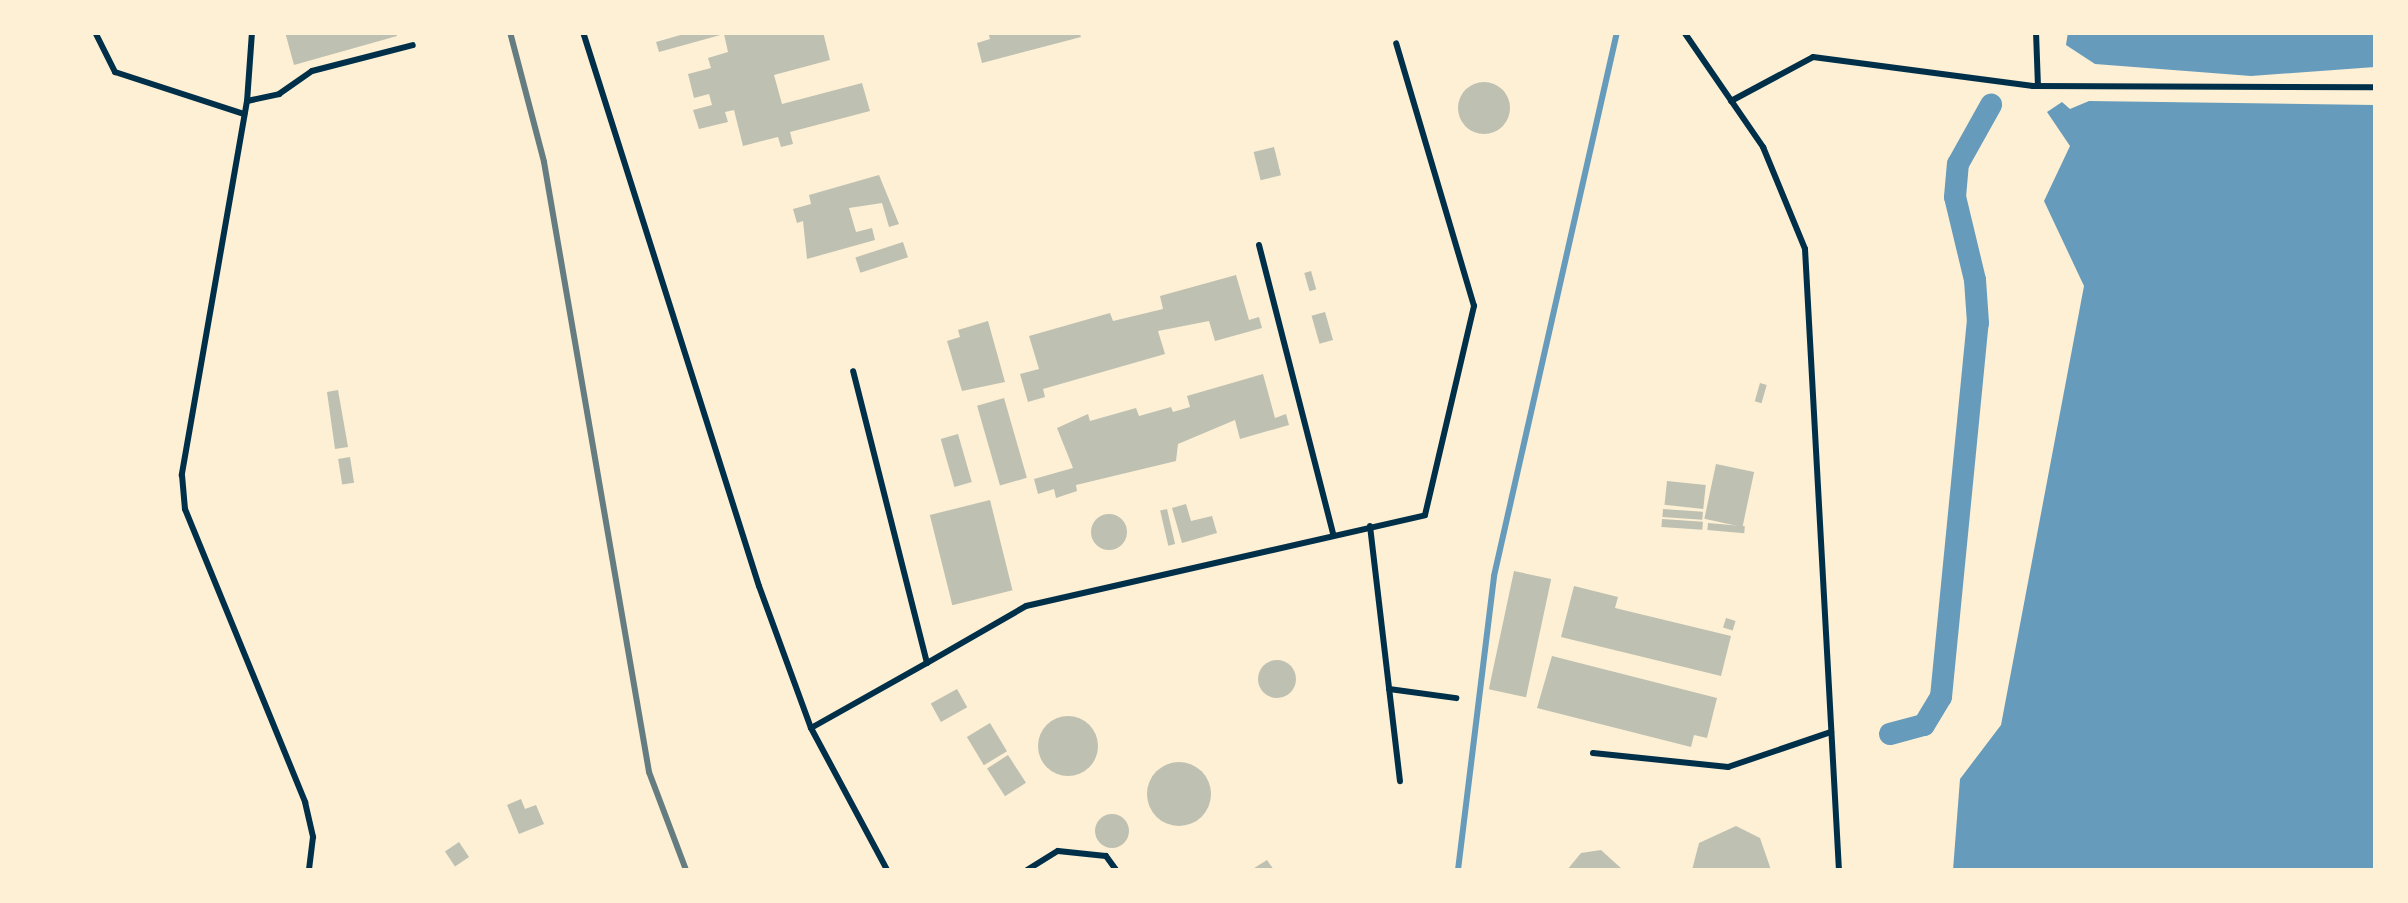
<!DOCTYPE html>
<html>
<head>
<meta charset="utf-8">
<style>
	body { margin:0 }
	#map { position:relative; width:2408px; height:903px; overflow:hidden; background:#fdf0d5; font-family:"Varela Round",sans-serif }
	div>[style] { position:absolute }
	.water>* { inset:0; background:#669bbc }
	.stream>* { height:6px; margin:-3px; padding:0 3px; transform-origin:3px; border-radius:3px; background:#669bbc }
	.canal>* { height:22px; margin:-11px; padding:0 11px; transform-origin:11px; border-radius:11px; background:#669bbc }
	.building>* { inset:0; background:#bec0b2; transform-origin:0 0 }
	.round { border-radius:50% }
	.service>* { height:6px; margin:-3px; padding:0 3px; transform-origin:3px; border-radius:3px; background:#003049 }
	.rail>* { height:6px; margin:-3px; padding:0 3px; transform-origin:3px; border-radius:3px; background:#657d81 }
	span { translate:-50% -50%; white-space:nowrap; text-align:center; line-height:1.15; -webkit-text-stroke:10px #fdf0d5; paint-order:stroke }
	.frame { position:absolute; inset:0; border:35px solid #fdf0d5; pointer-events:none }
</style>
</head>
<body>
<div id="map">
	<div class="water">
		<i style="clip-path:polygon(2068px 32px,2375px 33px,2375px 67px,2251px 76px,2095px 64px,2066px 45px)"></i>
		<i style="clip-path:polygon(2089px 101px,2375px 105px,2375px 870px,1953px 870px,1960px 779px,2001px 725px,2084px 286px,2044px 201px,2070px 146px,2047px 112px,2062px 102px,2070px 109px)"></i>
	</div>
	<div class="stream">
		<i style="left:1458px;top:870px;width:296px;rotate:-83deg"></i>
		<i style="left:1494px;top:576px;width:558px;rotate:-77.26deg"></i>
	</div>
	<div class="canal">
		<i style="left:1890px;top:734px;width:35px;rotate:-15deg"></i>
		<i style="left:1924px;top:725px;width:33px;rotate:-59deg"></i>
		<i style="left:1941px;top:697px;width:376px;rotate:-84.4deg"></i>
		<i style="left:1978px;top:323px;width:43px;rotate:-94deg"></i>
		<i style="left:1975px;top:280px;width:85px;rotate:-103.5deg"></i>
		<i style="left:1955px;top:197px;width:33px;rotate:-85deg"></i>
		<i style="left:1958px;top:164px;width:68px;rotate:-60.8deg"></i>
	</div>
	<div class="building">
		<i style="clip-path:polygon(285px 32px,396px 32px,397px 36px,294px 65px)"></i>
		<i style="clip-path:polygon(691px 32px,823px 32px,830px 60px,774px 75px,782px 104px,862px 83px,870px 111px,790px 132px,793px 144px,781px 147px,778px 137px,743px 146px,734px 110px,725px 112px,728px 122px,699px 129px,693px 110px,712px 105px,709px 94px,694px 98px,688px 74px,711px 68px,708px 58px,728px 52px,724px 34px,659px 52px,656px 42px)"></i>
		<i style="clip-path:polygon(988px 32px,1079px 32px,1081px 37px,982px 63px,977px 43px,990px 39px)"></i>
		<i class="round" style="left:1458px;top:82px;width:52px;height:52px"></i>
		<i style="left:1274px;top:147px;width:29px;height:21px;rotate:76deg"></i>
		<i style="clip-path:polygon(879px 175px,899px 224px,889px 227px,882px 203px,849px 208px,856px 232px,872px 228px,875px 240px,807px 259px,803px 221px,797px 223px,793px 209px,811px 204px,809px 195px)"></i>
		<i style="left:903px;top:242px;width:16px;height:50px;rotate:72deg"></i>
		<i style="left:1311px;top:271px;width:19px;height:7px;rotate:74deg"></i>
		<i style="clip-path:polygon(1236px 275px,1249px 320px,1259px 317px,1262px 328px,1215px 341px,1209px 321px,1158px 331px,1165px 354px,1043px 389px,1045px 397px,1028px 402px,1020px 374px,1039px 369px,1029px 336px,1110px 313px,1113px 321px,1163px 309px,1160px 296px)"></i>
		<i style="left:1325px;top:312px;width:29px;height:14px;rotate:74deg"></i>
		<i style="clip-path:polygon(988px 321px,1005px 382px,962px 391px,947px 341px,960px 337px,958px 330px)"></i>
		<i style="clip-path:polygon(1263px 374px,1275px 418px,1286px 414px,1289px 425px,1240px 439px,1235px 420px,1178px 444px,1176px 461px,1076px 485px,1077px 491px,1056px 498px,1054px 489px,1038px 494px,1034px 479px,1073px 468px,1057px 428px,1088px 414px,1090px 421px,1136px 408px,1139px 416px,1171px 407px,1173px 412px,1190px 407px,1187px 396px)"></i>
		<i style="left:1760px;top:383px;width:7px;height:19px;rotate:16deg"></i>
		<i style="clip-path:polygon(338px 390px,348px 447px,335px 449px,327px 392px)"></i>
		<i style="left:1004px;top:398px;width:83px;height:28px;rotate:74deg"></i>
		<i style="left:958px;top:434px;width:50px;height:18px;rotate:74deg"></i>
		<i style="left:350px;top:457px;width:26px;height:12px;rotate:81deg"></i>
		<i style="left:1716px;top:464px;width:39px;height:56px;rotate:12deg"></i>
		<i style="left:1667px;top:481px;width:39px;height:24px;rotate:6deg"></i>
		<i style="left:990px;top:500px;width:93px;height:62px;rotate:76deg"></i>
		<i style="clip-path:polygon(1186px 504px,1191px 521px,1212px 516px,1217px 533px,1182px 543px,1172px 508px)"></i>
		<i style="left:1167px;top:509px;width:36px;height:7px;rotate:77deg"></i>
		<i style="left:1663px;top:509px;width:40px;height:8px;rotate:4deg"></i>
		<i class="round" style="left:1091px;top:514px;width:36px;height:36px"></i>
		<i style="left:1662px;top:519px;width:41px;height:8px;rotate:4deg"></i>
		<i style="left:1708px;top:523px;width:37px;height:7px;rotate:5deg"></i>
		<i style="left:1514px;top:571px;width:38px;height:121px;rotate:12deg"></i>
		<i style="clip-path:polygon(1574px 586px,1618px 597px,1615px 608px,1731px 636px,1721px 676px,1561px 637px)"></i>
		<i style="left:1726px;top:618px;width:10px;height:10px;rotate:17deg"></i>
		<i style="clip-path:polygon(1552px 656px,1717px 698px,1707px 738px,1694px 735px,1691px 747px,1537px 708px)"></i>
		<i class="round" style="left:1258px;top:660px;width:38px;height:38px"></i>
		<i style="left:957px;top:689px;width:21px;height:30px;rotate:61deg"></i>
		<i class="round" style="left:1038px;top:716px;width:60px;height:60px"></i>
		<i style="left:990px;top:723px;width:33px;height:27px;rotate:59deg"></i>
		<i style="left:1008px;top:755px;width:33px;height:25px;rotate:57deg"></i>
		<i class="round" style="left:1147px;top:762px;width:64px;height:64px"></i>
		<i style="clip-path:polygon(521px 799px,525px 809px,536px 805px,544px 824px,519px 834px,507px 805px)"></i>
		<i class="round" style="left:1095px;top:814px;width:34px;height:34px"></i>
		<i style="clip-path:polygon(1736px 826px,1760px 838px,1771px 870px,1692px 870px,1699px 843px)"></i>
		<i style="left:459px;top:842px;width:18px;height:17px;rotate:56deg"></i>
		<i style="clip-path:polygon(1601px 850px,1623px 870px,1567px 870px,1581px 853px)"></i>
		<i style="clip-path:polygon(1267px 860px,1274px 870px,1251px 870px)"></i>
	</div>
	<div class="service">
		<i style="left:95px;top:32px;width:45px;rotate:63.4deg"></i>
		<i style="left:115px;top:72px;width:136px;rotate:18deg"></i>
		<i style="left:252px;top:32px;width:69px;rotate:94.1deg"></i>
		<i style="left:247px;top:101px;width:380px;rotate:99.9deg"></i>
		<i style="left:182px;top:475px;width:34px;rotate:85deg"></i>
		<i style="left:185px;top:509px;width:317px;rotate:67.7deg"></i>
		<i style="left:305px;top:802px;width:36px;rotate:77deg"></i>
		<i style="left:313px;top:837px;width:33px;rotate:97deg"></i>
		<i style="left:583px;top:32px;width:581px;rotate:72.38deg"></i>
		<i style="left:759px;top:586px;width:151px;rotate:69.9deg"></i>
		<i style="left:811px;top:728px;width:161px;rotate:61.8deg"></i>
		<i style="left:1684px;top:32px;width:140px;rotate:55.5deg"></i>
		<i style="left:1763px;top:147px;width:110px;rotate:67.6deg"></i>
		<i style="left:1805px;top:249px;width:622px;rotate:86.87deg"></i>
		<i style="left:2036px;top:32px;width:54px;rotate:87.9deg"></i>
		<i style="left:247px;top:101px;width:33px;rotate:-12deg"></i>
		<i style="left:279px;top:94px;width:40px;rotate:-34.9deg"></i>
		<i style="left:312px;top:71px;width:104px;rotate:-14.4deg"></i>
		<i style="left:1731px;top:101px;width:93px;rotate:-28.2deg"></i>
		<i style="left:1813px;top:57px;width:222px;rotate:7.5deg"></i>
		<i style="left:2033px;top:86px;width:343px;rotate:0.2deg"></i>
		<i style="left:1259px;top:245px;width:298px;rotate:75.6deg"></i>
		<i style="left:1370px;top:526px;width:257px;rotate:83.3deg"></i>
		<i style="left:927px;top:663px;width:114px;rotate:-29.9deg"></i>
		<i style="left:1026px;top:606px;width:409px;rotate:-12.8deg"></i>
		<i style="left:1425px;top:515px;width:215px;rotate:-76.8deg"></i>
		<i style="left:1474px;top:306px;width:274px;rotate:-106.5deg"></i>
		<i style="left:1389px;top:689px;width:68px;rotate:7.7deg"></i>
		<i style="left:811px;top:728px;width:133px;rotate:-29.3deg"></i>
		<i style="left:927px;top:663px;width:301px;rotate:-104.2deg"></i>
		<i style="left:1593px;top:753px;width:136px;rotate:5.9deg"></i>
		<i style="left:1728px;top:767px;width:109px;rotate:-18.8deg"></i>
		<i style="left:1027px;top:870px;width:36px;rotate:-32deg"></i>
		<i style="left:1058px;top:851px;width:48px;rotate:5.9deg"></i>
		<i style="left:1106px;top:856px;width:17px;rotate:54deg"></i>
	</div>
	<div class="rail">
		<i style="left:510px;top:32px;width:134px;rotate:75.3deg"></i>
		<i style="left:544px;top:162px;width:619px;rotate:80.23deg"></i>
		<i style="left:649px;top:772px;width:105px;rotate:69.3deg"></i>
	</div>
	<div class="frame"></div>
</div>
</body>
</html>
